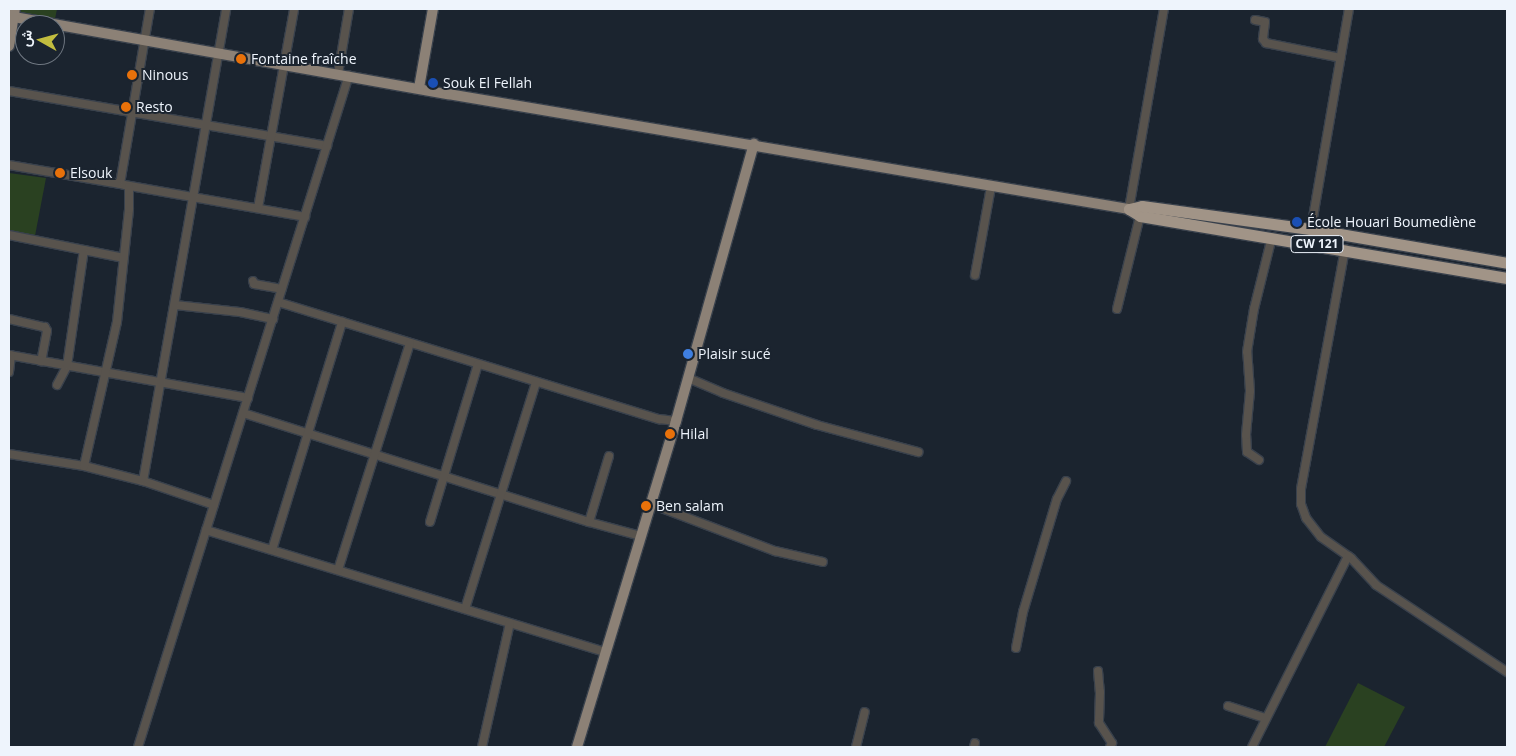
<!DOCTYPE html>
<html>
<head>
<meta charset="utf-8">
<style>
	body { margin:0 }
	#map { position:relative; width:1516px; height:756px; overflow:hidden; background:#1b242f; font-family:"Open Sans",Vazirmatn,sans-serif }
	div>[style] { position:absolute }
	.green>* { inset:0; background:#2a4121 }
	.roads { filter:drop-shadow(1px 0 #39414c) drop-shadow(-1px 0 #39414c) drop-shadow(0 1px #39414c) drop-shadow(0 -1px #39414c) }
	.minor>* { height:8px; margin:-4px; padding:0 4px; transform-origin:4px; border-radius:4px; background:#58534d }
	.major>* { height:10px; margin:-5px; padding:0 5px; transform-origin:5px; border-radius:5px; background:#8c8176 }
	.highway>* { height:11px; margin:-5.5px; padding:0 5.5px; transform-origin:5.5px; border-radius:5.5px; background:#a19487 }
	.dots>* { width:14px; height:14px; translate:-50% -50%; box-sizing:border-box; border:2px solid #1b242f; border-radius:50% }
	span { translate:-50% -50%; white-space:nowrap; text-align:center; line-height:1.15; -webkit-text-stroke:4px #1b242f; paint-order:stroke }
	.shield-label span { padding:1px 4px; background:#1b242f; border:1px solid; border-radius:4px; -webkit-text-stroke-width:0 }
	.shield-label { font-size:12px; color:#eef4fc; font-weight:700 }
	.poi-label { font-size:14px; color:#eef4fc }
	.left { translate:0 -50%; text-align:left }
	.frame { position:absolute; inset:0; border:10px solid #eef4fc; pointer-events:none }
	.north { position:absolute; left:15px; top:15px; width:50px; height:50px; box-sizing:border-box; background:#1b242f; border:1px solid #6f7781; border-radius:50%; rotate:277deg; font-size:14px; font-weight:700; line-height:20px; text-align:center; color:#eef4fc }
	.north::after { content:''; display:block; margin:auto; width:18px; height:22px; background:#c2bd3f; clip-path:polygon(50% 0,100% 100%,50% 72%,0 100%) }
</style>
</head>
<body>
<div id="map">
	<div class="green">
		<i style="clip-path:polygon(18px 9px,57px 9px,55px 19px,17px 13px)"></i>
		<i style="clip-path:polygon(9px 173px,46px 178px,35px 236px,9px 230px)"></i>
		<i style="clip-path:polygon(1358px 683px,1405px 707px,1384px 747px,1325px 747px)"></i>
	</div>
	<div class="roads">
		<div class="minor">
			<i style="left:1255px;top:20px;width:10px;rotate:11deg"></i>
			<i style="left:1265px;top:22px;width:17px;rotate:97deg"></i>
			<i style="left:1263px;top:39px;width:5px;rotate:53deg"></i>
			<i style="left:1266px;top:43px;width:76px;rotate:11.3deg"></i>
			<i style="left:9px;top:39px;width:16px;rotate:7deg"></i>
			<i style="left:338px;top:74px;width:66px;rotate:-80.4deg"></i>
			<i style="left:9px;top:91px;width:323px;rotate:9.8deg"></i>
			<i style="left:9px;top:165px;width:113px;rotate:9.7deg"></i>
			<i style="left:120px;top:184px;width:178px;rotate:-80.3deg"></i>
			<i style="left:124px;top:185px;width:184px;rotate:10deg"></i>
			<i style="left:258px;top:208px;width:202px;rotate:-79.7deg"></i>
			<i style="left:1129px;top:209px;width:203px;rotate:-80.1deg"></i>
			<i style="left:1311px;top:229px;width:223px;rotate:-80.2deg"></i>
			<i style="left:9px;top:235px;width:117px;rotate:11.3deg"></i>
			<i style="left:1345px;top:249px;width:244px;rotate:100.4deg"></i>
			<i style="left:1301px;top:489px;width:15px;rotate:90deg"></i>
			<i style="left:1301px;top:504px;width:15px;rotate:70deg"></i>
			<i style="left:1306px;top:518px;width:24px;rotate:52deg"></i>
			<i style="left:1321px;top:537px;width:37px;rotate:35deg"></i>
			<i style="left:1351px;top:558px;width:37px;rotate:47deg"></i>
			<i style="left:1376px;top:585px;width:157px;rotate:33.6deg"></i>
			<i style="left:975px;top:275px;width:89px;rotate:-79.7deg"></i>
			<i style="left:253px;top:281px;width:3px;rotate:72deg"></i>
			<i style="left:254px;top:284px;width:28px;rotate:10deg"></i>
			<i style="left:278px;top:302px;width:399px;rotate:17.1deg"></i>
			<i style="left:659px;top:419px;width:17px;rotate:7deg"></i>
			<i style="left:175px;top:305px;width:65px;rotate:6.1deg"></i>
			<i style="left:240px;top:312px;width:34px;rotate:12deg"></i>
			<i style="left:1117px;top:309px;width:96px;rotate:-76.1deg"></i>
			<i style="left:9px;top:319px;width:37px;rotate:13deg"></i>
			<i style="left:45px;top:327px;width:4px;rotate:63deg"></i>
			<i style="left:47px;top:331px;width:31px;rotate:101deg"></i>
			<i style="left:9px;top:355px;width:243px;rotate:10.2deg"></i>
			<i style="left:9px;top:372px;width:17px;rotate:-83deg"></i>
			<i style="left:688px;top:378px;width:38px;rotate:23deg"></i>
			<i style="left:723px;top:393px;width:99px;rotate:18.8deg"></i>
			<i style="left:817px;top:425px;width:105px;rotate:15deg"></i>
			<i style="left:57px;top:385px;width:21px;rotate:-62deg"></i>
			<i style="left:67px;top:366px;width:117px;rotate:-81.7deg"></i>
			<i style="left:243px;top:413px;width:363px;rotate:17.5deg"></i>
			<i style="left:589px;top:522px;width:54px;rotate:15.1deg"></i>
			<i style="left:9px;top:454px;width:76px;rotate:9.1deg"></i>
			<i style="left:84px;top:466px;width:61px;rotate:14.3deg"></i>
			<i style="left:143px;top:481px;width:75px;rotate:18.7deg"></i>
			<i style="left:1259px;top:460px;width:14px;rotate:-146deg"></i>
			<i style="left:1247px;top:452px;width:17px;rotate:-93deg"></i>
			<i style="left:1246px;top:435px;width:44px;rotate:-84.8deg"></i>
			<i style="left:1250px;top:391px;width:39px;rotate:-94deg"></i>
			<i style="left:1247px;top:352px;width:44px;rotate:-80.8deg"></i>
			<i style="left:1254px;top:309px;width:74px;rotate:-76deg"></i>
			<i style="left:84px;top:466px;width:148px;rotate:-77.1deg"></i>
			<i style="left:117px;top:322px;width:114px;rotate:-83.9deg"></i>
			<i style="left:129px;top:209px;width:22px;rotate:-90deg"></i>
			<i style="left:143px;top:481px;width:479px;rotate:-80deg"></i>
			<i style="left:651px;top:504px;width:133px;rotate:20.8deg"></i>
			<i style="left:775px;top:551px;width:49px;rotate:12.9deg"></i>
			<i style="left:430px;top:522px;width:165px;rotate:-73.1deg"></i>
			<i style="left:589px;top:522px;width:69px;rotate:-73.1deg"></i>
			<i style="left:206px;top:530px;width:417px;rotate:17deg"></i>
			<i style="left:272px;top:550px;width:239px;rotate:-72.9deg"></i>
			<i style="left:338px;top:570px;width:238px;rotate:-72.4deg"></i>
			<i style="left:465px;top:609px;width:238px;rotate:-72.6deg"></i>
			<i style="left:1016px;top:648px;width:37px;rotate:-79deg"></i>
			<i style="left:1023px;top:612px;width:118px;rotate:-73.3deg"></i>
			<i style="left:1057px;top:499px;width:20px;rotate:-63deg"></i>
			<i style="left:1098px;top:671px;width:21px;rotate:85deg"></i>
			<i style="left:1100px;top:692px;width:31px;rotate:92deg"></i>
			<i style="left:1099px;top:723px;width:24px;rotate:57deg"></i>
			<i style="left:1112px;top:743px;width:4px;rotate:117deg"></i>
			<i style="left:1228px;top:706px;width:40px;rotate:18deg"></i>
			<i style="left:138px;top:747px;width:704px;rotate:-72.57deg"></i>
			<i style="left:482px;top:747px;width:127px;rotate:-77.3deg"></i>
			<i style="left:856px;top:747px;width:36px;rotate:-76deg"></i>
			<i style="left:974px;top:747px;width:4px;rotate:-76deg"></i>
			<i style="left:1252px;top:747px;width:214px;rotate:-63.3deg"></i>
		</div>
		<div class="major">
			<i style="left:14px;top:17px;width:441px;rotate:10.1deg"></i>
			<i style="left:448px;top:94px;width:691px;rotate:9.59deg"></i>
			<i style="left:9px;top:46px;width:37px;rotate:-81deg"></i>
			<i style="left:419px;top:88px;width:80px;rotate:-80deg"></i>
			<i style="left:577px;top:747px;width:341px;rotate:-73.1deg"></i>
			<i style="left:676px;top:421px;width:288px;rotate:-74.3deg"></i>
		</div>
		<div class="highway">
			<i style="left:1129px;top:209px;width:13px;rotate:32deg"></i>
			<i style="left:1140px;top:216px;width:372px;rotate:9.6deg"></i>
			<i style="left:1129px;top:209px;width:13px;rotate:-13deg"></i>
			<i style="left:1142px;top:206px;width:171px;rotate:7.8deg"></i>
			<i style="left:1311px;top:229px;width:199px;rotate:9.8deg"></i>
		</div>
	</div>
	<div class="dots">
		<i style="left:241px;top:59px;background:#e8710a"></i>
		<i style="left:132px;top:75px;background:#e8710a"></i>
		<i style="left:433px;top:83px;background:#1a4fb4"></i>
		<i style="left:126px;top:107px;background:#e8710a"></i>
		<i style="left:60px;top:173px;background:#e8710a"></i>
		<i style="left:1297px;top:222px;background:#1a4fb4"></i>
		<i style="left:688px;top:354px;background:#3f7fe0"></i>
		<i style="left:670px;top:434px;background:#e8710a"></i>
		<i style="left:646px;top:506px;background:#e8710a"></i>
	</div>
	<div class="shield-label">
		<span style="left:1317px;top:244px">CW 121</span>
	</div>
	<div class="poi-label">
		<span class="left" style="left:251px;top:59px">Fontaine fraîche</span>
		<span class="left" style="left:142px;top:75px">Ninous</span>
		<span class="left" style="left:443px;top:83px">Souk El Fellah</span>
		<span class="left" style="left:136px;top:107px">Resto</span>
		<span class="left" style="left:70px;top:173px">Elsouk</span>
		<span class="left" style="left:1307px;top:222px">École Houari Boumediène</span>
		<span class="left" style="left:698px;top:354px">Plaisir sucé</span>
		<span class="left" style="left:680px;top:434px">Hilal</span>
		<span class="left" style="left:656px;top:506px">Ben salam</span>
	</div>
	<div class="frame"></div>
	<div class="north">ش</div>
</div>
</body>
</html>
